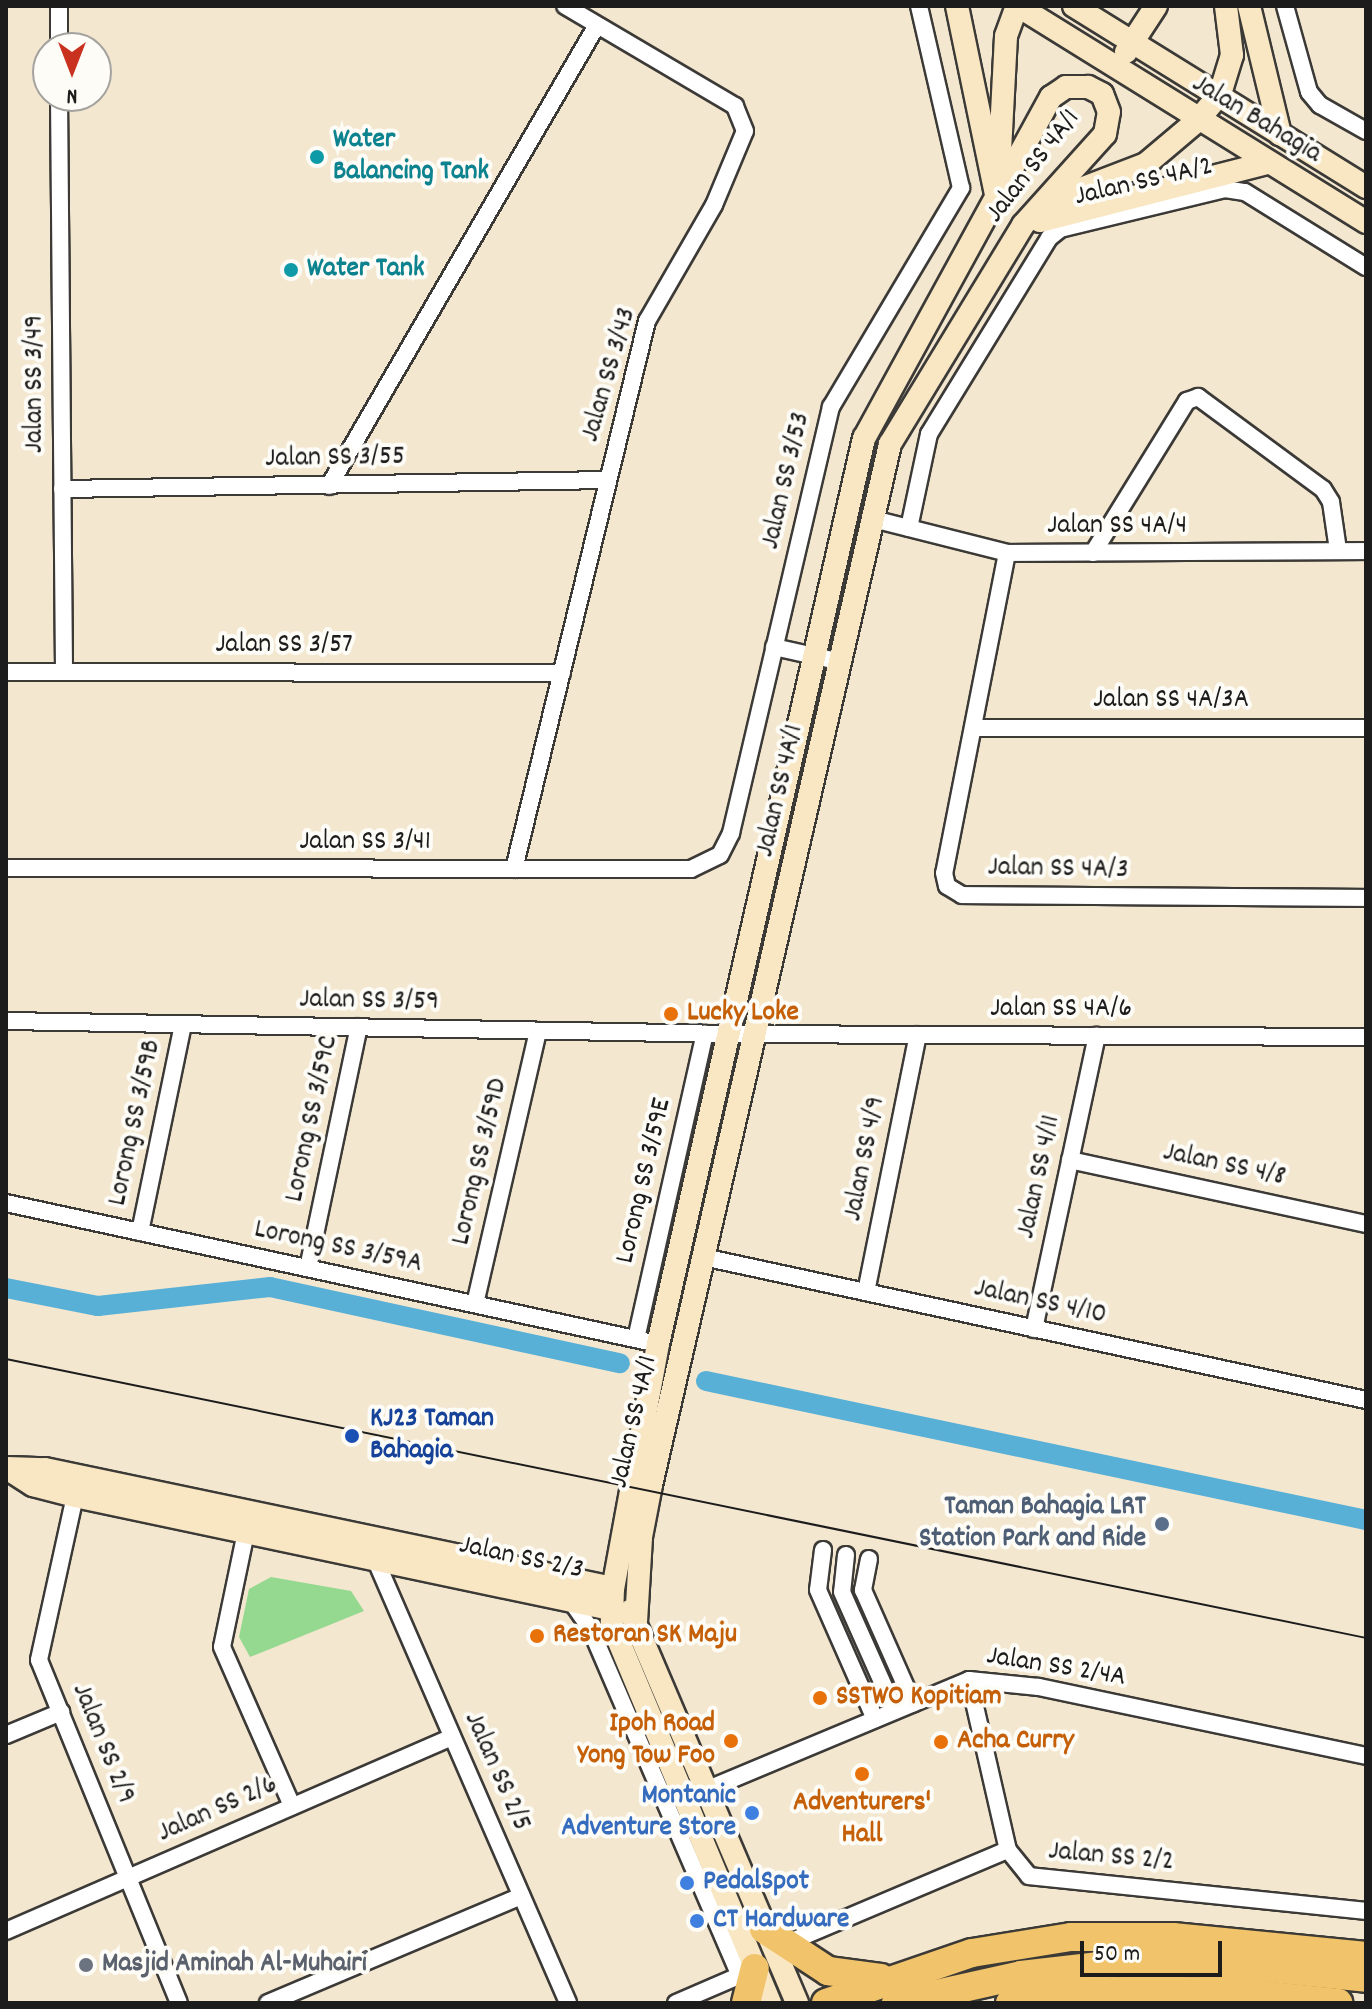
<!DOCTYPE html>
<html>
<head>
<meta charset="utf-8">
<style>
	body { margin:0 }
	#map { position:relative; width:1372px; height:2009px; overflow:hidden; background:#f4e7d0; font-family:Dekko,sans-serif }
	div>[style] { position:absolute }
	.green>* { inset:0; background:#95d88f }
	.canal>* { height:20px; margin:-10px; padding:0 10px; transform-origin:10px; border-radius:10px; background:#59b0d6 }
	.roads { filter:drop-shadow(2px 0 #3c3a37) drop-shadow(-2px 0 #3c3a37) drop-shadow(0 2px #3c3a37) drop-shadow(0 -2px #3c3a37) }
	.street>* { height:16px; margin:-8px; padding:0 8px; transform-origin:8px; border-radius:8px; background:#fff }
	.secondary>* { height:22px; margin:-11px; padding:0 11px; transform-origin:11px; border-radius:11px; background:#f9e7c3 }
	.highway>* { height:28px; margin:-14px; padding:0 14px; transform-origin:14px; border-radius:14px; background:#f1c36a }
	.tram>* { height:2px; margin:-1px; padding:0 1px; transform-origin:1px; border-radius:1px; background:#1c1c1c }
	.dots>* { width:22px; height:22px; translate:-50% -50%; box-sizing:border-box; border:4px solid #fdfcf7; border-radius:50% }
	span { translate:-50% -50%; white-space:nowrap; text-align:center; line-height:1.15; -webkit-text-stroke:8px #fdfcf7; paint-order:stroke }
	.street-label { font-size:28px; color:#1c1c1c }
	.culture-label { font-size:28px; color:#0d838f; font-weight:700 }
	.left { translate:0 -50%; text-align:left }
	.food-label { font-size:28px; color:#c56008; font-weight:700 }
	.right { translate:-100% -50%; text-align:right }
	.transit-label { font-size:28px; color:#164399; font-weight:700 }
	.service-label { font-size:28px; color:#4e5e75; font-weight:700 }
	.shop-label { font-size:28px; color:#366cbe; font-weight:700 }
	.worship-label { font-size:28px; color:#5b616d; font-weight:700 }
	.frame { position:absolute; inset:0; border:8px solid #1c1c1c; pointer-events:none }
	.north { position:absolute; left:32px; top:32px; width:80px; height:80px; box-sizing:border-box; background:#fdfcf7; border:2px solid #a3a29f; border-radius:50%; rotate:180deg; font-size:22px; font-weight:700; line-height:32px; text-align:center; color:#1c1c1c }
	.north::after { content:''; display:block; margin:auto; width:28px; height:36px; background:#c8321e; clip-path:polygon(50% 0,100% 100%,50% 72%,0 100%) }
	.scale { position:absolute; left:1080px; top:1941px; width:142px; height:36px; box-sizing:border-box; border:4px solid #1c1c1c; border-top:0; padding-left:10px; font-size:24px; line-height:28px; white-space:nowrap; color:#1c1c1c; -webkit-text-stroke:6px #fdfcf7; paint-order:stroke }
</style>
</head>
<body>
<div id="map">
	<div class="green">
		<i style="clip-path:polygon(271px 1577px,351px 1591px,364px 1611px,250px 1657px,239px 1637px,249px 1589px)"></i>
	</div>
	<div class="canal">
		<i style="left:6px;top:1288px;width:94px;rotate:11.1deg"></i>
		<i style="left:98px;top:1306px;width:173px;rotate:-6.3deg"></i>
		<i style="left:270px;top:1287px;width:358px;rotate:12.3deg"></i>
		<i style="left:706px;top:1381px;width:674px;rotate:11.89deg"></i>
	</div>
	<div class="roads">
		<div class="street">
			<i style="left:59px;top:6px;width:42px;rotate:90deg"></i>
			<i style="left:1285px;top:6px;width:89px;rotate:74.4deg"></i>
			<i style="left:1309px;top:92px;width:17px;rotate:50deg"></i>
			<i style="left:1320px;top:105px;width:53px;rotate:29.5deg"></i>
			<i style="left:59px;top:96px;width:576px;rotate:89.5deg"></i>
			<i style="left:329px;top:486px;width:533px;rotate:-59.83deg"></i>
			<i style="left:62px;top:489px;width:546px;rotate:-0.94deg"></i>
			<i style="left:873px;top:519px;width:138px;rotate:14.2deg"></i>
			<i style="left:1007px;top:553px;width:359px;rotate:-0.3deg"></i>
			<i style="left:909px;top:528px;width:96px;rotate:-78deg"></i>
			<i style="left:929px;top:434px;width:230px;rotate:-58.5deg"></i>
			<i style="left:1049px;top:238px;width:14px;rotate:-39deg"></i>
			<i style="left:1060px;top:229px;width:170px;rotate:-13.6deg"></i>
			<i style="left:1225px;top:189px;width:20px;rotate:9deg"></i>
			<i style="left:1245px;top:192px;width:142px;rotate:31.8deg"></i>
			<i style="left:1007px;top:553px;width:326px;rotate:101.1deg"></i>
			<i style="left:944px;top:873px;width:13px;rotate:77deg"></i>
			<i style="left:947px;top:886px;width:17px;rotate:31deg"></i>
			<i style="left:962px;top:895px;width:404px;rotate:0.4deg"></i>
			<i style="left:1093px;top:553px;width:179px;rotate:-58.3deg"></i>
			<i style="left:1187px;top:401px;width:12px;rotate:-20deg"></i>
			<i style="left:1198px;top:397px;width:155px;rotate:36.4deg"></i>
			<i style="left:1323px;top:489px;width:15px;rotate:58deg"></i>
			<i style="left:1331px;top:502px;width:49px;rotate:81.7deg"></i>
			<i style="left:774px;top:647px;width:69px;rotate:12.6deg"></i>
			<i style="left:6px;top:672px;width:556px;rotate:0.1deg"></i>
			<i style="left:976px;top:728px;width:390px"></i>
			<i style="left:6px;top:868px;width:685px;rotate:0.08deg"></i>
			<i style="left:691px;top:869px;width:32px;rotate:-26deg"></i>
			<i style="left:720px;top:855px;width:25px;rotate:-63deg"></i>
			<i style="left:731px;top:833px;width:438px;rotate:-76.8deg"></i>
			<i style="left:831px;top:407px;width:255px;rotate:-59.3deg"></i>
			<i style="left:961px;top:188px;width:187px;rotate:-103deg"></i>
			<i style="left:514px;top:869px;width:564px;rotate:-76.36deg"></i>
			<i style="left:647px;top:321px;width:134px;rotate:-60deg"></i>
			<i style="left:714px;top:205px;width:80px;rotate:-67.3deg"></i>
			<i style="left:745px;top:131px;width:27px;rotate:-112deg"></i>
			<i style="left:735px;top:106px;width:197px;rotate:-149.5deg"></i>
			<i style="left:6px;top:1021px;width:725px;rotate:1.03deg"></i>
			<i style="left:731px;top:1034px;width:635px;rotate:0.27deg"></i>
			<i style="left:1070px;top:1160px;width:303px;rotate:12.2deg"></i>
			<i style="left:6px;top:1203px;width:667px;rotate:12.2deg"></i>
			<i style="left:140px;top:1232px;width:211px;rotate:-78.3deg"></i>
			<i style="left:703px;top:1257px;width:678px;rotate:12.17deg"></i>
			<i style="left:308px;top:1268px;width:246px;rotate:-78.1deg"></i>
			<i style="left:866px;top:1292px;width:262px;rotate:-78.6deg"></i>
			<i style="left:475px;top:1304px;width:280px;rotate:-77deg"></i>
			<i style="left:1034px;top:1329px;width:300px;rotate:-77.9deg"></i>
			<i style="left:636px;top:1339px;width:313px;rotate:-77.3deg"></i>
			<i style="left:75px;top:1496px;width:168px;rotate:102.4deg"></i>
			<i style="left:39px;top:1660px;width:370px;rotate:67.8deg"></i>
			<i style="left:246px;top:1532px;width:117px;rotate:101.8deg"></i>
			<i style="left:222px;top:1647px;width:174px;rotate:66.2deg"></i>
			<i style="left:823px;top:1550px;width:40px;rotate:97.1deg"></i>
			<i style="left:818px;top:1590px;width:141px;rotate:66.2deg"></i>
			<i style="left:846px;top:1555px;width:37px;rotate:96deg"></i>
			<i style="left:842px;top:1592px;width:130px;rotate:66deg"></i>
			<i style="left:869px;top:1559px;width:32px;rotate:101deg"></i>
			<i style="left:863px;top:1590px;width:124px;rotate:66.1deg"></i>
			<i style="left:376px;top:1561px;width:482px;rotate:66.5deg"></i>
			<i style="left:571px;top:1601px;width:35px;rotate:55deg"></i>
			<i style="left:591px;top:1630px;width:377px;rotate:66.7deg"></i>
			<i style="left:969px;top:1680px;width:174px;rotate:77.1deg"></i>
			<i style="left:1008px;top:1850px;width:33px;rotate:51deg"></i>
			<i style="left:1029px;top:1876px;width:339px;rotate:5.9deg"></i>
			<i style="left:6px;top:1735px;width:60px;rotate:-22.7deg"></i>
			<i style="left:706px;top:1790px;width:285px;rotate:-22.7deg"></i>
			<i style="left:969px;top:1680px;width:70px;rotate:5.7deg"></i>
			<i style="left:1039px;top:1687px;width:334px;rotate:11.9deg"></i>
			<i style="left:6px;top:1931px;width:486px;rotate:-23.5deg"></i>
			<i style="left:785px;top:1944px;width:242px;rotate:-22.9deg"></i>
			<i style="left:268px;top:2003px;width:275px;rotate:-22.9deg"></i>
			<i style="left:676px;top:2003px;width:78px;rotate:-23.3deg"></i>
		</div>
		<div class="secondary">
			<i style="left:957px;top:6px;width:197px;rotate:78.3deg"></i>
			<i style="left:1018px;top:6px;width:410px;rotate:31.8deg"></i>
			<i style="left:1074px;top:6px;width:344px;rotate:31.8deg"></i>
			<i style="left:1249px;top:6px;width:132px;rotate:76.4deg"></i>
			<i style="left:1126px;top:52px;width:55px;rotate:-56.9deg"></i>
			<i style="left:999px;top:170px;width:134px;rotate:-87deg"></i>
			<i style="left:1006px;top:36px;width:32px;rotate:-70deg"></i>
			<i style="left:1041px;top:213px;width:38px;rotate:-33deg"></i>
			<i style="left:1073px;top:192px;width:78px;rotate:-21deg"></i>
			<i style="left:1146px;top:164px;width:68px;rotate:-40.2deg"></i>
			<i style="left:1198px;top:120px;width:34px;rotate:-50deg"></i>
			<i style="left:1220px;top:94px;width:41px;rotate:-72.9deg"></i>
			<i style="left:1232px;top:55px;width:49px;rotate:-97deg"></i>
			<i style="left:1040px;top:221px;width:234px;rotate:-14.3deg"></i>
			<i style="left:7px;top:1468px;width:38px;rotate:2deg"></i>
			<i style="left:45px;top:1469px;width:580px;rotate:11.83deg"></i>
			<i style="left:8px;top:1469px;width:30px;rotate:33deg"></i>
			<i style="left:33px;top:1485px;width:43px;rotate:14.7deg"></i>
			<i style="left:75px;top:1496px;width:547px;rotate:11.93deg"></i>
			<i style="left:630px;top:1611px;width:426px;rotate:66.9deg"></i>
			<i style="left:636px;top:1622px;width:85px;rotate:-86.6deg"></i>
			<i style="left:641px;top:1537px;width:53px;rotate:-79.1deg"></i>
			<i style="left:651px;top:1485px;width:1068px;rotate:-77.07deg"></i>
			<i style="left:890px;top:444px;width:256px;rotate:-58.7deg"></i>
			<i style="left:1023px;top:225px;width:122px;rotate:-48deg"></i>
			<i style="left:1105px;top:134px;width:22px;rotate:-80deg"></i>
			<i style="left:1109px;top:112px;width:19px;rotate:-111deg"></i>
			<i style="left:1102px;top:94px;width:16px;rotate:-153deg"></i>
			<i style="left:1088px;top:87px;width:22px;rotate:180deg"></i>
			<i style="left:1066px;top:87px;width:18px;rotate:146deg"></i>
			<i style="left:1051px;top:97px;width:389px;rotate:118.7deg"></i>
			<i style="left:864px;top:438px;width:929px;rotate:102.81deg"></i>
			<i style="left:658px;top:1344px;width:248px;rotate:100.4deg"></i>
			<i style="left:613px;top:1588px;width:37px;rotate:92deg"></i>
			<i style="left:612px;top:1625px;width:410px;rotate:67.3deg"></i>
		</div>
		<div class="highway">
			<i style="left:764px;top:1929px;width:77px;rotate:33.3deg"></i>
			<i style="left:828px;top:1971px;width:53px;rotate:7.5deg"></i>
			<i style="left:746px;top:2003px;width:36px;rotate:-76deg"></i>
			<i style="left:826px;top:2003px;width:154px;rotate:-18.9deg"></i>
			<i style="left:972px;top:1953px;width:100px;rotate:-9.2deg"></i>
			<i style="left:1071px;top:1937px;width:102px"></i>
			<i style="left:1173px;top:1937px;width:194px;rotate:5.6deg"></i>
			<i style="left:896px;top:2003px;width:128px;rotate:-12.6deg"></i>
			<i style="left:1021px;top:1975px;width:114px;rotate:-6.6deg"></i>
			<i style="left:1134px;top:1962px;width:105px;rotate:1.6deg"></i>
			<i style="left:1239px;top:1965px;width:128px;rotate:5.8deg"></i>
			<i style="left:1010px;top:2003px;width:123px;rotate:-6.1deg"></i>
			<i style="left:1132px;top:1990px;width:102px;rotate:1.1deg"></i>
			<i style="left:1234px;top:1992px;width:105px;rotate:6deg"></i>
		</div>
	</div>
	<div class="tram">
		<i style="left:6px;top:1359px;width:1388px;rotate:11.59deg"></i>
	</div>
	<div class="dots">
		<i style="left:317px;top:157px;background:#0f9aa8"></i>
		<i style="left:291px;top:270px;background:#0f9aa8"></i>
		<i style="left:671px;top:1014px;background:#e8710a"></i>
		<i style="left:352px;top:1436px;background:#1a4fb4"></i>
		<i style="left:1162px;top:1524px;background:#5c6f8a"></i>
		<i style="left:537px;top:1636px;background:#e8710a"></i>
		<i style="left:820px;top:1698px;background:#e8710a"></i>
		<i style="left:731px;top:1741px;background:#e8710a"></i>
		<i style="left:941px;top:1742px;background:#e8710a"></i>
		<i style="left:862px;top:1774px;background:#e8710a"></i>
		<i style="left:752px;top:1813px;background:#3f7fe0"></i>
		<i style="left:687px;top:1883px;background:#3f7fe0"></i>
		<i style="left:697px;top:1921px;background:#3f7fe0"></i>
		<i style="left:86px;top:1965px;background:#6b7280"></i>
	</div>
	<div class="street-label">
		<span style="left:1256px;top:120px;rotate:31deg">Jalan Bahagia</span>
		<span style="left:1034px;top:167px;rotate:-52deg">Jalan SS 4A/1</span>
		<span style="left:1144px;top:183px;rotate:-13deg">Jalan SS 4A/2</span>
		<span style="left:610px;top:375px;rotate:-74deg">Jalan SS 3/43</span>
		<span style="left:36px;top:384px;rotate:-90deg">Jalan SS 3/49</span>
		<span style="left:335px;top:459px;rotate:-1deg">Jalan SS 3/55</span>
		<span style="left:787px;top:481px;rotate:-77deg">Jalan SS 3/53</span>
		<span style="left:1117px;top:527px">Jalan SS 4A/4</span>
		<span style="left:284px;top:646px">Jalan SS 3/57</span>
		<span style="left:1171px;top:701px">Jalan SS 4A/3A</span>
		<span style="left:781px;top:791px;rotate:-77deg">Jalan SS 4A/1</span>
		<span style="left:365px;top:843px">Jalan SS 3/41</span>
		<span style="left:1058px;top:870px;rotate:1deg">Jalan SS 4A/3</span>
		<span style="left:369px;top:1002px;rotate:1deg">Jalan SS 3/59</span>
		<span style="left:1061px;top:1010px">Jalan SS 4A/6</span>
		<span style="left:313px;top:1119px;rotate:-78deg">Lorong SS 3/59C</span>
		<span style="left:136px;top:1123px;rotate:-78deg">Lorong SS 3/59B</span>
		<span style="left:866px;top:1159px;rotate:-79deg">Jalan SS 4/9</span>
		<span style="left:481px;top:1162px;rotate:-77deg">Lorong SS 3/59D</span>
		<span style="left:1224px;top:1166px;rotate:12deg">Jalan SS 4/8</span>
		<span style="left:1040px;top:1177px;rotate:-78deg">Jalan SS 4/11</span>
		<span style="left:645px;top:1181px;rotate:-77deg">Lorong SS 3/59E</span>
		<span style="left:338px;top:1248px;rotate:12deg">Lorong SS 3/59A</span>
		<span style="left:1040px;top:1303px;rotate:12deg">Jalan SS 4/10</span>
		<span style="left:635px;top:1422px;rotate:-77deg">Jalan SS 4A/1</span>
		<span style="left:521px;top:1559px;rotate:12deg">Jalan SS 2/3</span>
		<span style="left:1056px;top:1668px;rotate:9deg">Jalan SS 2/4A</span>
		<span style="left:102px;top:1744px;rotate:68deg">Jalan SS 2/9</span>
		<span style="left:496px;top:1772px;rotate:66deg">Jalan SS 2/5</span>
		<span style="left:218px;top:1810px;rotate:-24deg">Jalan SS 2/6</span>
		<span style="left:1111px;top:1858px;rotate:5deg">Jalan SS 2/2</span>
	</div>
	<div class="culture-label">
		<span class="left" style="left:333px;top:157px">Water<br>Balancing Tank</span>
		<span class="left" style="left:307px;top:270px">Water Tank</span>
	</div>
	<div class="food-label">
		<span class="left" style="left:687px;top:1014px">Lucky Loke</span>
		<span class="left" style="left:553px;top:1636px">Restoran SK Maju</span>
		<span class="left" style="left:836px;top:1698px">SSTWO Kopitiam</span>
		<span class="right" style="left:715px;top:1741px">Ipoh Road<br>Yong Tow Foo</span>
		<span class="left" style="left:957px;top:1742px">Acha Curry</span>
		<span style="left:862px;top:1820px">Adventurers'<br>Hall</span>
	</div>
	<div class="transit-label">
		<span class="left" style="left:370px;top:1436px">KJ23 Taman<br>Bahagia</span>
	</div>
	<div class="service-label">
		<span class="right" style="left:1146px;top:1524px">Taman Bahagia LRT<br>Station Park and Ride</span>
	</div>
	<div class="shop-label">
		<span class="right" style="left:736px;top:1813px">Montanic<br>Adventure Store</span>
		<span class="left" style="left:703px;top:1883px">PedalSpot</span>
		<span class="left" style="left:713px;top:1921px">CT Hardware</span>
	</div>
	<div class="worship-label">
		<span class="left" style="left:102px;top:1965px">Masjid Aminah Al-Muhairi</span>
	</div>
	<div class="frame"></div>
	<div class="north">N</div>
	<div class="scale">50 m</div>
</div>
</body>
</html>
